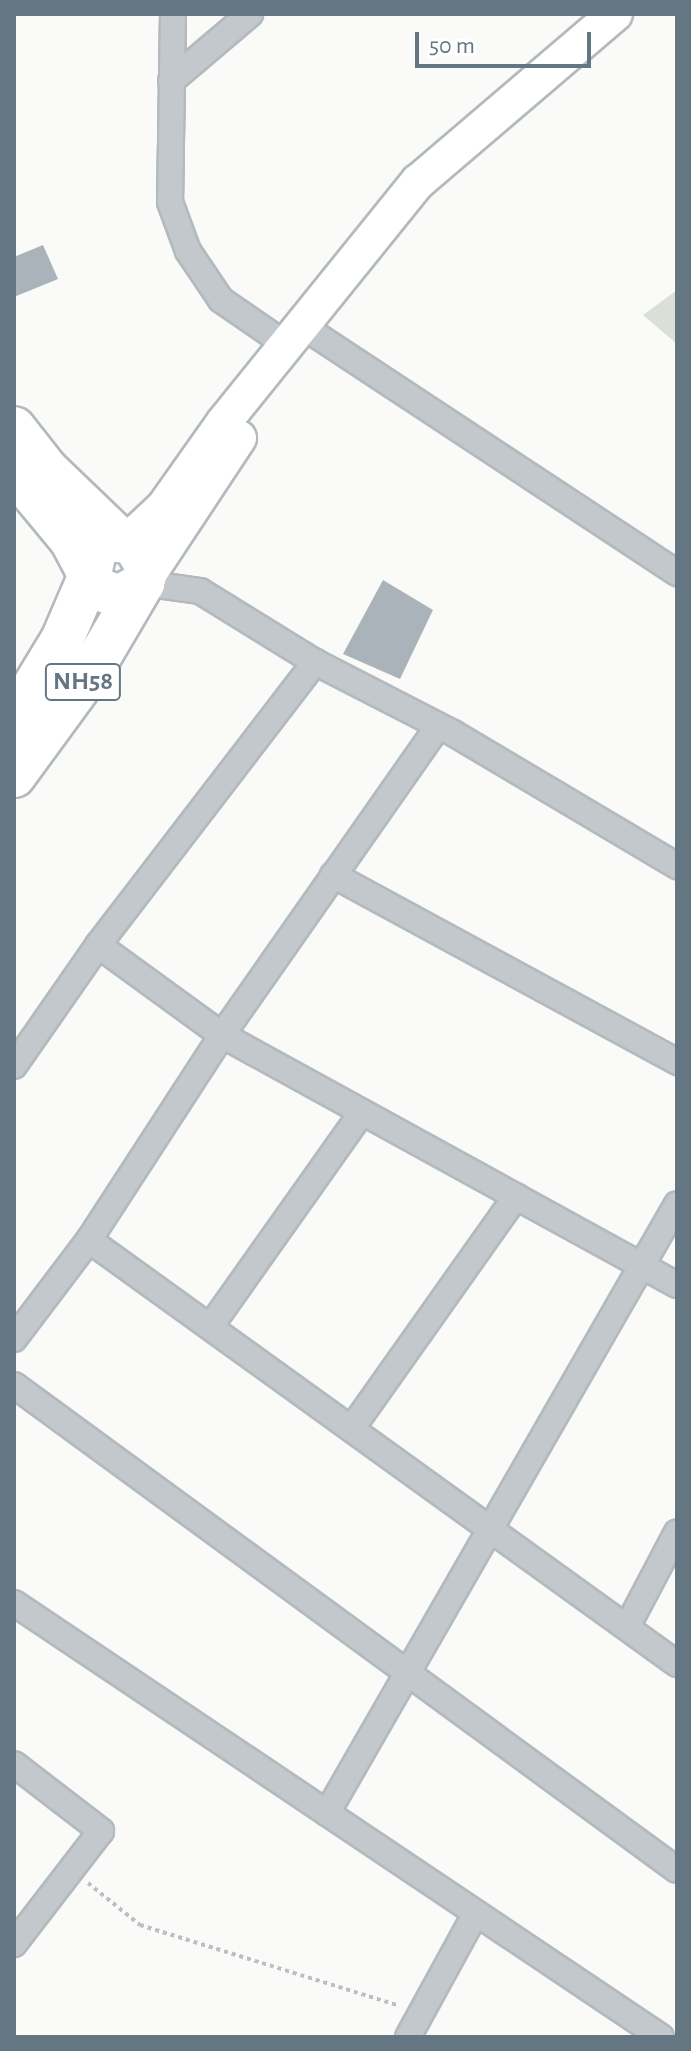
<!DOCTYPE html>
<html>
<head>
<meta charset="utf-8">
<style>
	body { margin:0 }
	#map { position:relative; width:691px; height:2051px; overflow:hidden; background:#fafaf8; font-family:"Alegreya Sans",sans-serif }
	div>[style] { position:absolute }
	.green>* { inset:0; background:#dadfd7 }
	.building>* { inset:0; background:#aab3b9 }
	.path>* { height:4px; margin-top:-2px; transform-origin:0; background:repeating-linear-gradient(90deg,#bbbfc2 0 4px,transparent 0 8px) }
	.roads { filter:drop-shadow(2px 0 #b3babf) drop-shadow(-2px 0 #b3babf) drop-shadow(0 2px #b3babf) drop-shadow(0 -2px #b3babf) }
	.street>* { height:24px; margin:-12px; padding:0 12px; transform-origin:12px; border-radius:12px; background:#c3c8cc }
	.secondary>* { height:34px; margin:-17px; padding:0 17px; transform-origin:17px; border-radius:17px; background:#fff }
	.highway>* { height:42px; margin:-21px; padding:0 21px; transform-origin:21px; border-radius:21px; background:#fff }
	span { translate:-50% -50%; white-space:nowrap; text-align:center; line-height:1.15; -webkit-text-stroke:8px #fff; paint-order:stroke }
	.shield-label span { padding:2px 6px; background:#fff; border:2px solid; border-radius:6px; -webkit-text-stroke-width:0 }
	.shield-label { font-size:26px; color:#657683; font-weight:700 }
	.frame { position:absolute; inset:0; border:16px solid #657683; pointer-events:none }
	.scale { position:absolute; left:415px; top:32px; width:176px; height:36px; box-sizing:border-box; border:4px solid #657683; border-top:0; padding-left:10px; font-size:24px; line-height:28px; white-space:nowrap; color:#657683; -webkit-text-stroke:6px #fff; paint-order:stroke }
</style>
</head>
<body>
<div id="map">
	<div class="green">
		<i style="clip-path:polygon(677px 290px,677px 344px,643px 315px)"></i>
	</div>
	<div class="building">
		<i style="clip-path:polygon(43px 245px,58px 279px,14px 297px,14px 257px)"></i>
		<i style="clip-path:polygon(383px 580px,433px 610px,400px 679px,343px 654px)"></i>
	</div>
	<div class="path">
		<i style="left:88px;top:1883px;width:67px;rotate:38.9deg"></i>
		<i style="left:140px;top:1925px;width:272px;rotate:17.3deg"></i>
	</div>
	<div class="roads">
		<div class="street">
			<i style="left:173px;top:14px;width:188px;rotate:90.9deg"></i>
			<i style="left:170px;top:202px;width:52px;rotate:69.8deg"></i>
			<i style="left:188px;top:251px;width:59px;rotate:56deg"></i>
			<i style="left:221px;top:300px;width:81px;rotate:34.5deg"></i>
			<i style="left:171px;top:81px;width:104px;rotate:-40.3deg"></i>
			<i style="left:304px;top:327px;width:447px;rotate:33.4deg"></i>
			<i style="left:143px;top:583px;width:58px;rotate:8deg"></i>
			<i style="left:200px;top:591px;width:135px;rotate:31.7deg"></i>
			<i style="left:315px;top:662px;width:155px;rotate:27.2deg"></i>
			<i style="left:453px;top:733px;width:261px;rotate:30.7deg"></i>
			<i style="left:333px;top:875px;width:392px;rotate:28.5deg"></i>
			<i style="left:98px;top:945px;width:153px;rotate:36deg"></i>
			<i style="left:222px;top:1035px;width:519px;rotate:28.79deg"></i>
			<i style="left:14px;top:1066px;width:147px;rotate:-55.2deg"></i>
			<i style="left:98px;top:945px;width:357px;rotate:-52.5deg"></i>
			<i style="left:89px;top:1240px;width:725px;rotate:35.79deg"></i>
			<i style="left:210px;top:1327px;width:263px;rotate:-54.7deg"></i>
			<i style="left:14px;top:1339px;width:124px;rotate:-52.9deg"></i>
			<i style="left:89px;top:1240px;width:244px;rotate:-57deg"></i>
			<i style="left:222px;top:1035px;width:377px;rotate:-55deg"></i>
			<i style="left:14px;top:1385px;width:821px;rotate:36.19deg"></i>
			<i style="left:352px;top:1428px;width:284px;rotate:-54.7deg"></i>
			<i style="left:14px;top:1603px;width:779px;rotate:33.85deg"></i>
			<i style="left:627px;top:1627px;width:107px;rotate:-62.2deg"></i>
			<i style="left:14px;top:1764px;width:110px;rotate:37.6deg"></i>
			<i style="left:101px;top:1831px;width:143px;rotate:127.6deg"></i>
			<i style="left:327px;top:1813px;width:702px;rotate:-60.11deg"></i>
			<i style="left:408px;top:2037px;width:141px;rotate:-61.3deg"></i>
		</div>
		<div class="secondary">
			<i style="left:119px;top:539px;width:18px;rotate:-19deg"></i>
			<i style="left:136px;top:533px;width:37px;rotate:-43deg"></i>
			<i style="left:163px;top:508px;width:105px;rotate:-54.7deg"></i>
			<i style="left:224px;top:422px;width:309px;rotate:-51.1deg"></i>
			<i style="left:418px;top:182px;width:259px;rotate:-40.5deg"></i>
			<i style="left:143px;top:583px;width:174px;rotate:-56.5deg"></i>
		</div>
		<div class="highway">
			<i style="left:14px;top:428px;width:53px;rotate:51.8deg"></i>
			<i style="left:47px;top:470px;width:100px;rotate:43.8deg"></i>
			<i style="left:14px;top:471px;width:89px;rotate:50.4deg"></i>
			<i style="left:71px;top:540px;width:40px;rotate:62deg"></i>
			<i style="left:90px;top:575px;width:71px;rotate:113.3deg"></i>
			<i style="left:62px;top:640px;width:92px;rotate:121.3deg"></i>
			<i style="left:14px;top:776px;width:134px;rotate:-53.8deg"></i>
			<i style="left:93px;top:668px;width:99px;rotate:-59.5deg"></i>
			<i style="left:143px;top:583px;width:16px;rotate:-76deg"></i>
			<i style="left:147px;top:567px;width:28px;rotate:-120deg"></i>
			<i style="left:133px;top:543px;width:25px;rotate:-173deg"></i>
			<i style="left:108px;top:540px;width:14px;rotate:146deg"></i>
			<i style="left:96px;top:548px;width:28px;rotate:103deg"></i>
			<i style="left:90px;top:575px;width:14px;rotate:65deg"></i>
			<i style="left:96px;top:588px;width:25px;rotate:21deg"></i>
			<i style="left:119px;top:597px;width:28px;rotate:-30deg"></i>
		</div>
	</div>
	<div class="shield-label">
		<span style="left:83px;top:682px">NH58</span>
	</div>
	<div class="frame"></div>
	<div class="scale">50 m</div>
</div>
</body>
</html>
